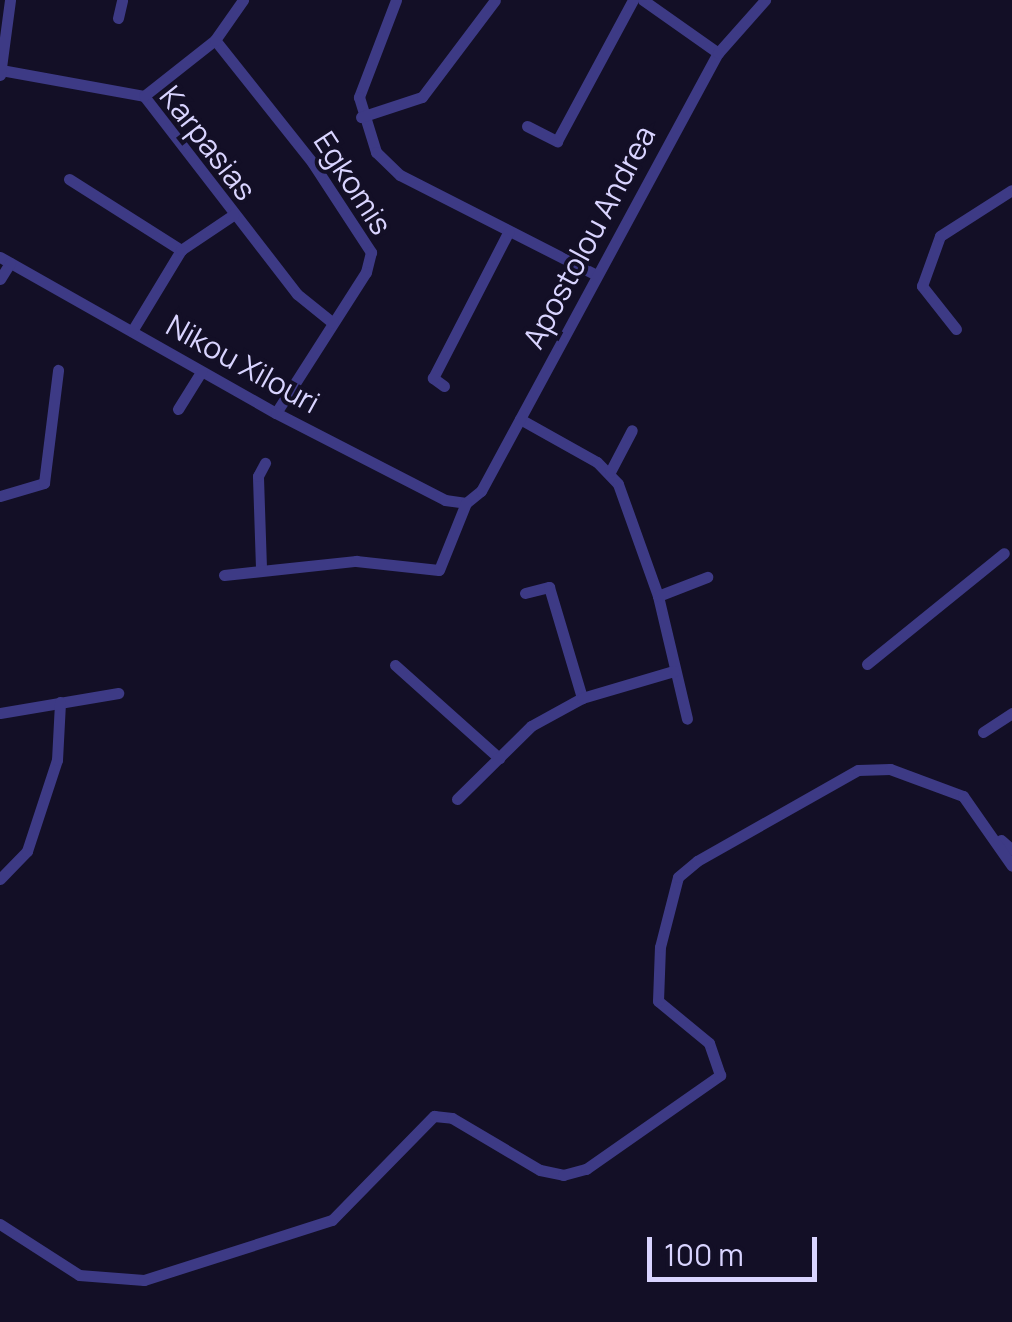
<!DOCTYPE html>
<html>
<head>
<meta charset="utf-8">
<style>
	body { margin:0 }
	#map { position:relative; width:1012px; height:1322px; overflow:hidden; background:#130f26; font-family:Manrope,sans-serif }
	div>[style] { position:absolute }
	.minor>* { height:11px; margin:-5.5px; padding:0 5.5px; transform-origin:5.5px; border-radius:5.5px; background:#3d3a85 }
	span { translate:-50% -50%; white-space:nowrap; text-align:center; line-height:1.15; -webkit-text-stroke:8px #130f26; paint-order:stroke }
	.street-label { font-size:30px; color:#d9d4ff }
	.scale { position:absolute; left:647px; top:1237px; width:170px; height:45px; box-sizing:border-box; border:5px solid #d9d4ff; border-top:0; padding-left:12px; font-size:30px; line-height:35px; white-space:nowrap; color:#d9d4ff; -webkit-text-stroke:8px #130f26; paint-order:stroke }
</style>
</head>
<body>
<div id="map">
	<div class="minor">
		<i style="left:396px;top:0;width:104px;rotate:110.9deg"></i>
		<i style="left:359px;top:97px;width:58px;rotate:72.8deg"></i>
		<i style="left:376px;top:152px;width:33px;rotate:44deg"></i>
		<i style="left:400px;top:175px;width:218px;rotate:27deg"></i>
		<i style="left:643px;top:0;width:92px;rotate:35.2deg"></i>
		<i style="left:118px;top:18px;width:18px;rotate:-77deg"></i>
		<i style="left:215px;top:40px;width:156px;rotate:51.5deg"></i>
		<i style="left:312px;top:162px;width:108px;rotate:56.8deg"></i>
		<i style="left:371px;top:252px;width:21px;rotate:104deg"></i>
		<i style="left:366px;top:272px;width:167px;rotate:122.6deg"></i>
		<i style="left:1px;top:70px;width:145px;rotate:10.3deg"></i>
		<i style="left:144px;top:96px;width:250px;rotate:52.3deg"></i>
		<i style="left:297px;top:294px;width:46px;rotate:38.9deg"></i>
		<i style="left:0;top:75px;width:76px;rotate:-82.4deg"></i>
		<i style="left:144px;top:96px;width:90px;rotate:-38.3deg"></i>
		<i style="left:215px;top:40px;width:49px;rotate:-55deg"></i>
		<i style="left:361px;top:117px;width:64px;rotate:-18.2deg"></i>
		<i style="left:422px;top:97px;width:121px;rotate:-53deg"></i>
		<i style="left:527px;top:126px;width:34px;rotate:27deg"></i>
		<i style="left:557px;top:141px;width:160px;rotate:-61.7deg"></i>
		<i style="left:69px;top:179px;width:133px;rotate:32.4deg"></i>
		<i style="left:0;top:257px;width:317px;rotate:29.5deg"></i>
		<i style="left:276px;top:413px;width:190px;rotate:27.2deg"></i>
		<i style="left:445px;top:500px;width:21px;rotate:8deg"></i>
		<i style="left:0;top:279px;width:19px;rotate:-58deg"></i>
		<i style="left:956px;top:329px;width:55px;rotate:-128.3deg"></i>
		<i style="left:922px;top:286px;width:53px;rotate:-70.2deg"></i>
		<i style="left:940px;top:236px;width:85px;rotate:-32.6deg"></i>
		<i style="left:132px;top:331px;width:95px;rotate:-58.8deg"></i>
		<i style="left:181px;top:250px;width:63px;rotate:-33.9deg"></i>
		<i style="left:444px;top:386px;width:14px;rotate:-144deg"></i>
		<i style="left:433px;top:378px;width:165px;rotate:-62.7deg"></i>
		<i style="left:178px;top:409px;width:44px;rotate:-58.1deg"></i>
		<i style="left:520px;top:419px;width:88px;rotate:29.2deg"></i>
		<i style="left:597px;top:462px;width:30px;rotate:46deg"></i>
		<i style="left:618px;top:484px;width:119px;rotate:70.3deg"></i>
		<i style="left:658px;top:596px;width:126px;rotate:76.7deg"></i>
		<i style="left:610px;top:472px;width:47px;rotate:-62.4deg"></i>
		<i style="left:0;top:496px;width:46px;rotate:-16.5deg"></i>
		<i style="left:44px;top:483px;width:114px;rotate:-82.9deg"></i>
		<i style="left:466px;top:503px;width:19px;rotate:-39deg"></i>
		<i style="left:481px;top:491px;width:498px;rotate:-61.6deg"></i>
		<i style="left:718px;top:53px;width:71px;rotate:-48.4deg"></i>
		<i style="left:261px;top:568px;width:92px;rotate:-91.9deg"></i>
		<i style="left:258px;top:476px;width:15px;rotate:-62deg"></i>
		<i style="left:224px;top:575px;width:133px;rotate:-6.1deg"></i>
		<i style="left:356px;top:561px;width:83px;rotate:6.2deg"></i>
		<i style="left:439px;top:570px;width:72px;rotate:-68.1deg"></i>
		<i style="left:525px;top:593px;width:25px;rotate:-14deg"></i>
		<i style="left:549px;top:587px;width:116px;rotate:73.4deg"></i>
		<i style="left:658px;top:596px;width:53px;rotate:-21.2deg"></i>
		<i style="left:867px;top:664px;width:176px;rotate:-39deg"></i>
		<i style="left:395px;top:665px;width:140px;rotate:41.8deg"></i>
		<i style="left:0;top:713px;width:120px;rotate:-9.6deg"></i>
		<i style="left:983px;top:732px;width:35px;rotate:-33deg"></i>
		<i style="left:457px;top:799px;width:104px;rotate:-44.6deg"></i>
		<i style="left:531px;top:726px;width:58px;rotate:-28.8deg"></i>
		<i style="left:582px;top:698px;width:96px;rotate:-16.4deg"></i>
		<i style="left:1001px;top:840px;width:15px;rotate:42deg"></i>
		<i style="left:0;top:879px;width:39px;rotate:-46deg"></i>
		<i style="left:27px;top:851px;width:96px;rotate:-71.8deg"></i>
		<i style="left:57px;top:760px;width:58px;rotate:-87deg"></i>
		<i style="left:0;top:1224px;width:94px;rotate:32.8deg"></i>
		<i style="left:79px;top:1275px;width:65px;rotate:4.4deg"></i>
		<i style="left:144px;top:1280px;width:197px;rotate:-17.7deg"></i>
		<i style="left:332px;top:1220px;width:146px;rotate:-45.6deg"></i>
		<i style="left:434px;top:1116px;width:18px;rotate:6deg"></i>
		<i style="left:452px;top:1118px;width:102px;rotate:30.6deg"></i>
		<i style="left:540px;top:1170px;width:24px;rotate:12deg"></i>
		<i style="left:563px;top:1175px;width:24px;rotate:-15deg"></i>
		<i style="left:586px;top:1169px;width:164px;rotate:-35deg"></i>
		<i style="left:720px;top:1075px;width:34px;rotate:-109deg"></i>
		<i style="left:709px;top:1043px;width:66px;rotate:-140.5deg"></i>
		<i style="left:658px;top:1001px;width:54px;rotate:-87.9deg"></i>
		<i style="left:660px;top:947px;width:72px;rotate:-75.6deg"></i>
		<i style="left:678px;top:877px;width:25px;rotate:-40deg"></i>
		<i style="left:697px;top:861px;width:185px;rotate:-29.5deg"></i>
		<i style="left:858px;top:770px;width:32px;rotate:-2deg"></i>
		<i style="left:890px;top:769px;width:78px;rotate:20.3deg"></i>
		<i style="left:963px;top:796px;width:85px;rotate:55deg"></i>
	</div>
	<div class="street-label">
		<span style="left:208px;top:143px;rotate:52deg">Karpasias</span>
		<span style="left:353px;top:183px;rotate:57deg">Egkomis</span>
		<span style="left:589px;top:237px;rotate:-62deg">Apostolou Andrea</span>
		<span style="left:243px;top:364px;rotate:29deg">Nikou Xilouri</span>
	</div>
	<div class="scale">100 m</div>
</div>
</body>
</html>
